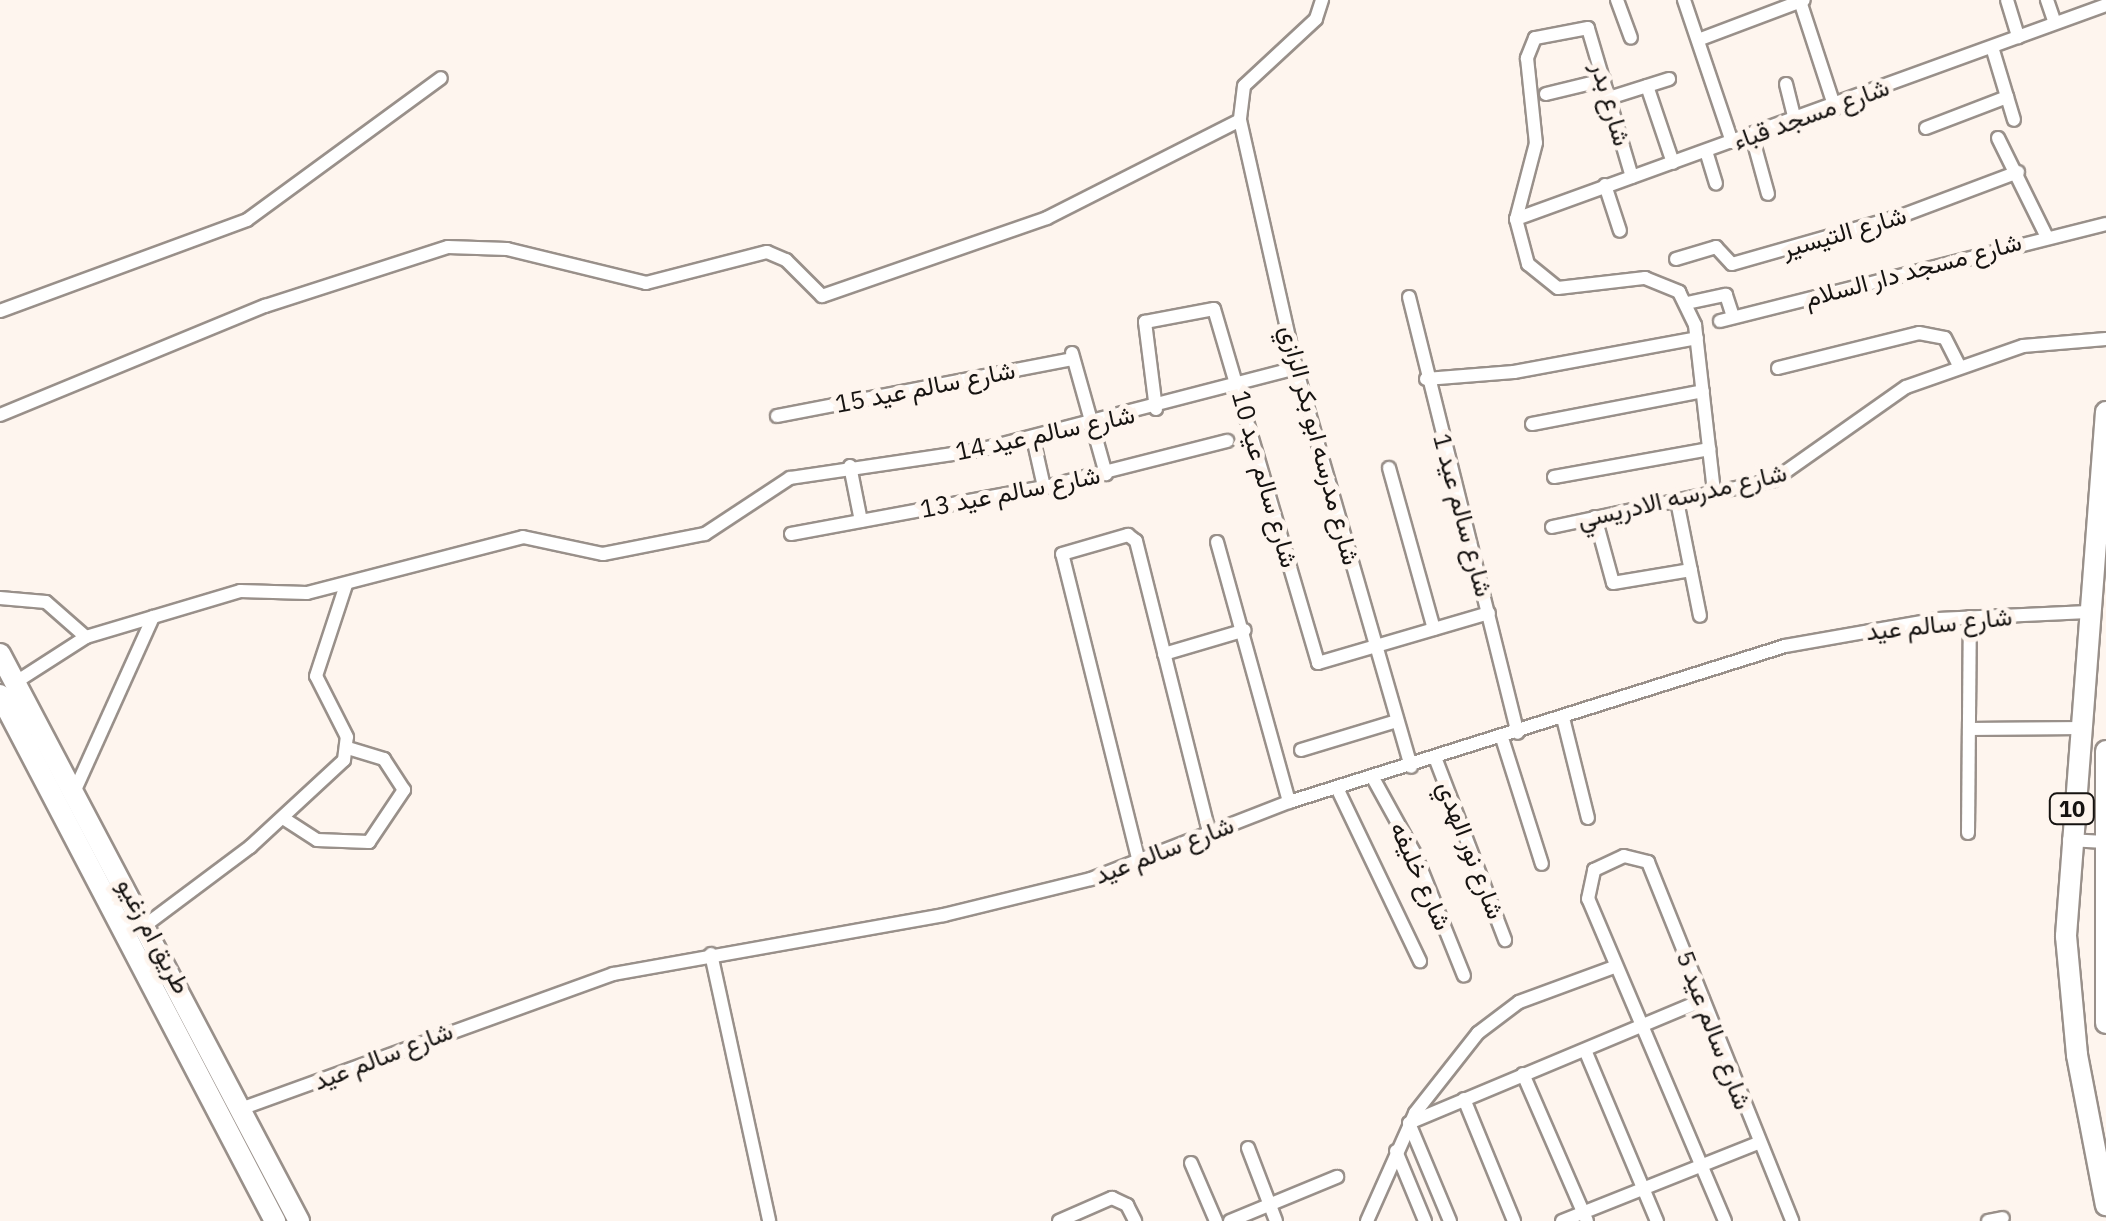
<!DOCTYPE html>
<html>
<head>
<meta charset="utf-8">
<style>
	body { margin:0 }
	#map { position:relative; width:2106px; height:1221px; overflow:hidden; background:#fef5ee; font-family:"IBM Plex Sans",Vazirmatn,sans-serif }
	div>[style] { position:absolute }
	.roads { filter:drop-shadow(2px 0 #99908a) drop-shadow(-2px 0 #99908a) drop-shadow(0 2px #99908a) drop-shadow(0 -2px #99908a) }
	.minor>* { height:12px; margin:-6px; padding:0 6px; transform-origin:6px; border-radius:6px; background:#fff }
	.primary>* { height:20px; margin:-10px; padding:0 10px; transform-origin:10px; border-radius:10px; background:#fff }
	span { translate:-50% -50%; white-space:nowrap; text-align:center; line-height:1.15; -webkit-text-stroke:10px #fef5ee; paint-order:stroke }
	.shield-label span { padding:2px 8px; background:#fef5ee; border:2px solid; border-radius:8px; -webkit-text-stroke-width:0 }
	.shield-label { font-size:22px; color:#161311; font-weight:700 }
	.street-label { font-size:25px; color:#161311 }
</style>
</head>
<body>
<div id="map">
	<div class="roads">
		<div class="minor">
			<i style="left:1322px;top:0;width:20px;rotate:108deg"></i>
			<i style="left:1316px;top:19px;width:98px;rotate:137.1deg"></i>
			<i style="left:1244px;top:86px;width:34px;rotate:97deg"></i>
			<i style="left:1240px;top:120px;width:254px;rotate:77.3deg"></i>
			<i style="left:1296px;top:368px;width:415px;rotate:73.9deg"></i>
			<i style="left:1617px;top:0;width:40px;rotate:69.8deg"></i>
			<i style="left:1684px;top:0;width:150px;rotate:71.3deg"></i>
			<i style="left:2007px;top:0;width:39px;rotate:73deg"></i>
			<i style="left:2047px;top:0;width:24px;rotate:71deg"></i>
			<i style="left:1800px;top:1px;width:113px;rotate:71.9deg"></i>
			<i style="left:1698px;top:40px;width:113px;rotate:-20.7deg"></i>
			<i style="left:1992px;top:47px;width:76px;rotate:73.2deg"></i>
			<i style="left:1786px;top:84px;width:38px;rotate:76deg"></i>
			<i style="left:1647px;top:86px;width:81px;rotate:71.3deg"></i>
			<i style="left:1546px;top:94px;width:60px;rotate:-13.6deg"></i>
			<i style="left:1609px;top:98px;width:63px;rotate:-17.6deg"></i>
			<i style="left:1926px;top:128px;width:87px;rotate:-20.9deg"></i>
			<i style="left:1752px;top:136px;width:60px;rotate:74.6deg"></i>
			<i style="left:1998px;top:138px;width:108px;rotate:63.7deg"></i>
			<i style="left:1706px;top:151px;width:34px;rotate:73deg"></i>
			<i style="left:1632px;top:177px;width:155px;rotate:-106.5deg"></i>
			<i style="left:1588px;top:28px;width:54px;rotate:169.3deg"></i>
			<i style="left:1535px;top:38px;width:22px;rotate:112deg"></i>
			<i style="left:1527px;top:58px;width:85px;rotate:84deg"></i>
			<i style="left:1536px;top:143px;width:79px;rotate:104.7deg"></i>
			<i style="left:1516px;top:219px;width:47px;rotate:75.1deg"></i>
			<i style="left:1528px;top:264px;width:38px;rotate:39deg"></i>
			<i style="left:1558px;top:288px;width:88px;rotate:-6.6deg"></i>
			<i style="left:1645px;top:278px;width:37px;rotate:22deg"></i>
			<i style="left:1679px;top:292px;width:37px;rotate:64deg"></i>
			<i style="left:1695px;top:325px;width:169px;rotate:83.5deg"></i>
			<i style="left:1605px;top:185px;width:48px;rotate:71.9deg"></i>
			<i style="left:1516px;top:219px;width:628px;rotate:-19.94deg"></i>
			<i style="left:1676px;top:259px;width:42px;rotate:-16.7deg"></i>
			<i style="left:1716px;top:247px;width:23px;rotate:47deg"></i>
			<i style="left:1732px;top:264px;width:176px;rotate:-15.9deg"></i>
			<i style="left:1901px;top:216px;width:125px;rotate:-20.6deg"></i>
			<i style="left:1409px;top:297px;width:449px;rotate:76deg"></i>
			<i style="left:1687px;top:303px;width:40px;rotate:-12deg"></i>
			<i style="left:1726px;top:295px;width:23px;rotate:72deg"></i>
			<i style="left:0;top:311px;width:263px;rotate:-20.2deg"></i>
			<i style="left:247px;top:220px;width:240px;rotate:-36.2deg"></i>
			<i style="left:1720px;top:321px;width:398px;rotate:-14.1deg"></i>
			<i style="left:1072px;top:353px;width:126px;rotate:74.3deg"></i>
			<i style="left:1778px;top:368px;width:145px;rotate:-13.9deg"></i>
			<i style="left:1919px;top:333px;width:26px;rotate:11deg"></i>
			<i style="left:1945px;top:338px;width:30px;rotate:63deg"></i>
			<i style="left:1426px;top:379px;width:88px;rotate:-4.5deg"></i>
			<i style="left:1514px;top:372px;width:186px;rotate:-10.5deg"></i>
			<i style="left:1156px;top:409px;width:88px;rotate:-97.2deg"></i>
			<i style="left:1145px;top:322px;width:70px;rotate:-10.7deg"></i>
			<i style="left:1214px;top:309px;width:369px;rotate:73.6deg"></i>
			<i style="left:1318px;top:663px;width:178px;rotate:-16.3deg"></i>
			<i style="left:0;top:415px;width:287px;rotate:-22.4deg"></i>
			<i style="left:265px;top:306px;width:192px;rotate:-17.9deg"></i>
			<i style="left:448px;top:247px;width:59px;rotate:1.9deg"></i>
			<i style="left:507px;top:249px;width:143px;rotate:13.7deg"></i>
			<i style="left:646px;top:283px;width:125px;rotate:-14.4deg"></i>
			<i style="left:767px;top:252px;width:21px;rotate:23deg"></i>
			<i style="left:786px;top:260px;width:51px;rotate:45deg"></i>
			<i style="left:822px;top:296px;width:238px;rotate:-19.1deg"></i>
			<i style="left:1047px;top:218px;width:216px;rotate:-26.9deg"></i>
			<i style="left:777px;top:416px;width:301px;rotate:-10.9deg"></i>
			<i style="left:1532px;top:424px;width:174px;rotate:-10.9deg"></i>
			<i style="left:1033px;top:438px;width:50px;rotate:77.3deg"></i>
			<i style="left:850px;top:466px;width:56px;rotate:78.7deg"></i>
			<i style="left:1389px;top:468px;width:167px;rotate:74.4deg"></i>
			<i style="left:1554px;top:477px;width:158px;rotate:-10.2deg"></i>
			<i style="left:1677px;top:501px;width:117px;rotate:78.7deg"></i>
			<i style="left:1595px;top:517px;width:68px;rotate:74.7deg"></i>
			<i style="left:1613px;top:583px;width:79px;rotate:-9.5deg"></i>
			<i style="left:1552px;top:527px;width:227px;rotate:-12deg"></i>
			<i style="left:1774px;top:480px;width:161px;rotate:-35.2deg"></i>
			<i style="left:1906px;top:387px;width:124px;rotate:-19.3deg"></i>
			<i style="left:2023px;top:346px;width:83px;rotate:-4.8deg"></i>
			<i style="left:791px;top:534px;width:262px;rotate:-10.5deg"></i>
			<i style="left:1049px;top:486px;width:184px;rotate:-14.2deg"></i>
			<i style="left:1217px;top:542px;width:270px;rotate:74.5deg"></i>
			<i style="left:0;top:598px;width:46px;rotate:5deg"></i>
			<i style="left:46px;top:602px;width:53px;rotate:41.2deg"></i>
			<i style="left:1164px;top:654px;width:84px;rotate:-16.5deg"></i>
			<i style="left:16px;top:682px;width:83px;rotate:-32.7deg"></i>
			<i style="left:86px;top:637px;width:161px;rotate:-16.6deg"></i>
			<i style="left:240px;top:591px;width:67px;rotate:1.7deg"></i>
			<i style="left:307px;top:593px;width:223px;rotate:-14.5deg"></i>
			<i style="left:523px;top:537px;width:82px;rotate:12deg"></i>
			<i style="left:603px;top:554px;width:104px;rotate:-11.1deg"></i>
			<i style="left:705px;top:534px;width:102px;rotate:-33.4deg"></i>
			<i style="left:790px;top:478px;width:191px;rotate:-8.4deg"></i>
			<i style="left:979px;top:450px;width:327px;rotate:-14.5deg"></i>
			<i style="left:1563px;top:718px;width:103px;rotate:76deg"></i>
			<i style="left:1973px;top:729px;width:105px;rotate:-0.5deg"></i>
			<i style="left:1502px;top:738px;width:132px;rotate:72.4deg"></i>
			<i style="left:1301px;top:750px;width:100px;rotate:-16.8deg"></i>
			<i style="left:1436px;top:760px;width:193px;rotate:69deg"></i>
			<i style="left:1373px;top:778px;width:87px;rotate:61.1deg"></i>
			<i style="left:1415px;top:854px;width:131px;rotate:68.1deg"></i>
			<i style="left:75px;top:790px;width:190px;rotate:-65.7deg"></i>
			<i style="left:1338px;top:790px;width:190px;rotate:64.4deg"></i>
			<i style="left:283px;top:818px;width:40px;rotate:32.9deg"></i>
			<i style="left:317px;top:840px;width:52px;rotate:2.2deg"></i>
			<i style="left:369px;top:842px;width:63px;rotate:-56.1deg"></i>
			<i style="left:404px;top:790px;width:37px;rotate:-123deg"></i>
			<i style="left:384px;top:759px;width:37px;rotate:-163deg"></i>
			<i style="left:1968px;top:833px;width:216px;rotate:-89.5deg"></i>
			<i style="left:2069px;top:840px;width:37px;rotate:3deg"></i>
			<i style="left:1139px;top:862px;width:317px;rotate:-104deg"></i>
			<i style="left:1062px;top:554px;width:69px;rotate:-16.1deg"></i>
			<i style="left:1128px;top:535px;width:10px;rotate:37deg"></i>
			<i style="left:1136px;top:541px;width:300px;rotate:75.9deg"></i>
			<i style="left:147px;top:924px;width:129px;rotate:-36.8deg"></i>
			<i style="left:250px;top:847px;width:128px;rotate:-42.8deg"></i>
			<i style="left:344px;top:760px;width:23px;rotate:-83deg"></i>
			<i style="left:347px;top:737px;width:68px;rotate:-116.9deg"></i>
			<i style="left:316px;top:676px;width:96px;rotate:-71.8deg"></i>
			<i style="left:711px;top:954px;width:273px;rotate:77.7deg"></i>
			<i style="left:1585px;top:1050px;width:186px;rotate:67.2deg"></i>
			<i style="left:1523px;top:1074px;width:160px;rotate:66.5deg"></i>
			<i style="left:1464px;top:1099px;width:132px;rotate:67.7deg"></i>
			<i style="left:243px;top:1108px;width:394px;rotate:-19.9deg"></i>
			<i style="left:613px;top:974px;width:336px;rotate:-10.1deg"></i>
			<i style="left:944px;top:915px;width:151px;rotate:-13.8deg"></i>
			<i style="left:1091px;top:879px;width:212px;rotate:-21.3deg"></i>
			<i style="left:1289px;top:802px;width:520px;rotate:-17.46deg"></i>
			<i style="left:1785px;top:646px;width:155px;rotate:-10deg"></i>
			<i style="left:1938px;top:619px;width:150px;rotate:-2.7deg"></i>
			<i style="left:1248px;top:1148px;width:78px;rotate:69deg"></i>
			<i style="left:1396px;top:1151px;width:76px;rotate:67.5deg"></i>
			<i style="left:1191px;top:1163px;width:63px;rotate:66.7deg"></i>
			<i style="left:1059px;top:1221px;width:58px;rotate:-23.5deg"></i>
			<i style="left:1112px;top:1198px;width:17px;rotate:25deg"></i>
			<i style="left:1127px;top:1205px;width:18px;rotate:63deg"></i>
			<i style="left:1230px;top:1221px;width:116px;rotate:-22.4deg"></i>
			<i style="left:1367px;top:1221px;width:118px;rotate:-66deg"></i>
			<i style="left:1415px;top:1113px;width:102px;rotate:-51.8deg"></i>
			<i style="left:1478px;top:1033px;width:51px;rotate:-37.1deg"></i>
			<i style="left:1519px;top:1002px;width:101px;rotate:-20.2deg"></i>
			<i style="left:1450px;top:1221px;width:106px;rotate:-112.7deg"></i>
			<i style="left:1409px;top:1123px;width:319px;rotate:-22.7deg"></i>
			<i style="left:1562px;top:1221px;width:211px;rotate:-21.7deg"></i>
			<i style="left:1725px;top:1221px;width:350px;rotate:-113deg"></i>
			<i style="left:1588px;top:899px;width:30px;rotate:-78deg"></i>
			<i style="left:1594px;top:870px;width:33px;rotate:-25deg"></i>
			<i style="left:1624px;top:856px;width:25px;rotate:14deg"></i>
			<i style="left:1648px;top:862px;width:387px;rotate:68.1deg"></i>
			<i style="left:1988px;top:1221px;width:15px;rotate:-11deg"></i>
		</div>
		<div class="primary">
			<i style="left:2106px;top:412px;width:526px;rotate:94.37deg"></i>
			<i style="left:2066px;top:936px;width:120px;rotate:84.7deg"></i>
			<i style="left:2077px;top:1055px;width:153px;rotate:79.1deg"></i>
			<i style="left:0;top:654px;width:641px;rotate:62.2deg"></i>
			<i style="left:0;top:695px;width:594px;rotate:62.4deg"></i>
			<i style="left:2106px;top:751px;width:272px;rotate:90deg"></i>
		</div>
	</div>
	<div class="shield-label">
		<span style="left:2072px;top:809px">10</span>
	</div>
	<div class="street-label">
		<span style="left:1611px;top:104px;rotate:74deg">شارع بدر</span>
		<span style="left:1811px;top:114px;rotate:-20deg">شارع مسجد قباء</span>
		<span style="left:1844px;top:232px;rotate:-16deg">شارع التيسير</span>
		<span style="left:1913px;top:270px;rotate:-15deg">شارع مسجد دار السلام</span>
		<span style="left:925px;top:387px;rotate:-11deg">شارع سالم عيد 15</span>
		<span style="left:1045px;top:433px;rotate:-12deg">شارع سالم عيد 14</span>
		<span style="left:1320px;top:445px;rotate:75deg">شارع مدرسه ابو بكر الرازي</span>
		<span style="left:1265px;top:479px;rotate:74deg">شارع سالم عيد 10</span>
		<span style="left:1010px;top:492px;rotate:-11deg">شارع سالم عيد 13</span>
		<span style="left:1682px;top:496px;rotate:-13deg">شارع مدرسه الادريسي</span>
		<span style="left:1463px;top:515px;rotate:75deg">شارع سالم عيد 1</span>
		<span style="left:1939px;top:624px;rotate:-6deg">شارع سالم عيد</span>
		<span style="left:1164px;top:850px;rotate:-21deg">شارع سالم عيد</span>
		<span style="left:1471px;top:850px;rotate:69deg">شارع نور الهدي</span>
		<span style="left:1421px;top:876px;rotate:66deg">شارع خليفه</span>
		<span style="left:154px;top:936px;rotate:62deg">طريق ام زغيو</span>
		<span style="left:1714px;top:1030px;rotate:69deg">شارع سالم عيد 5</span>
		<span style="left:383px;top:1056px;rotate:-21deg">شارع سالم عيد</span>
	</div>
</div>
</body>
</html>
